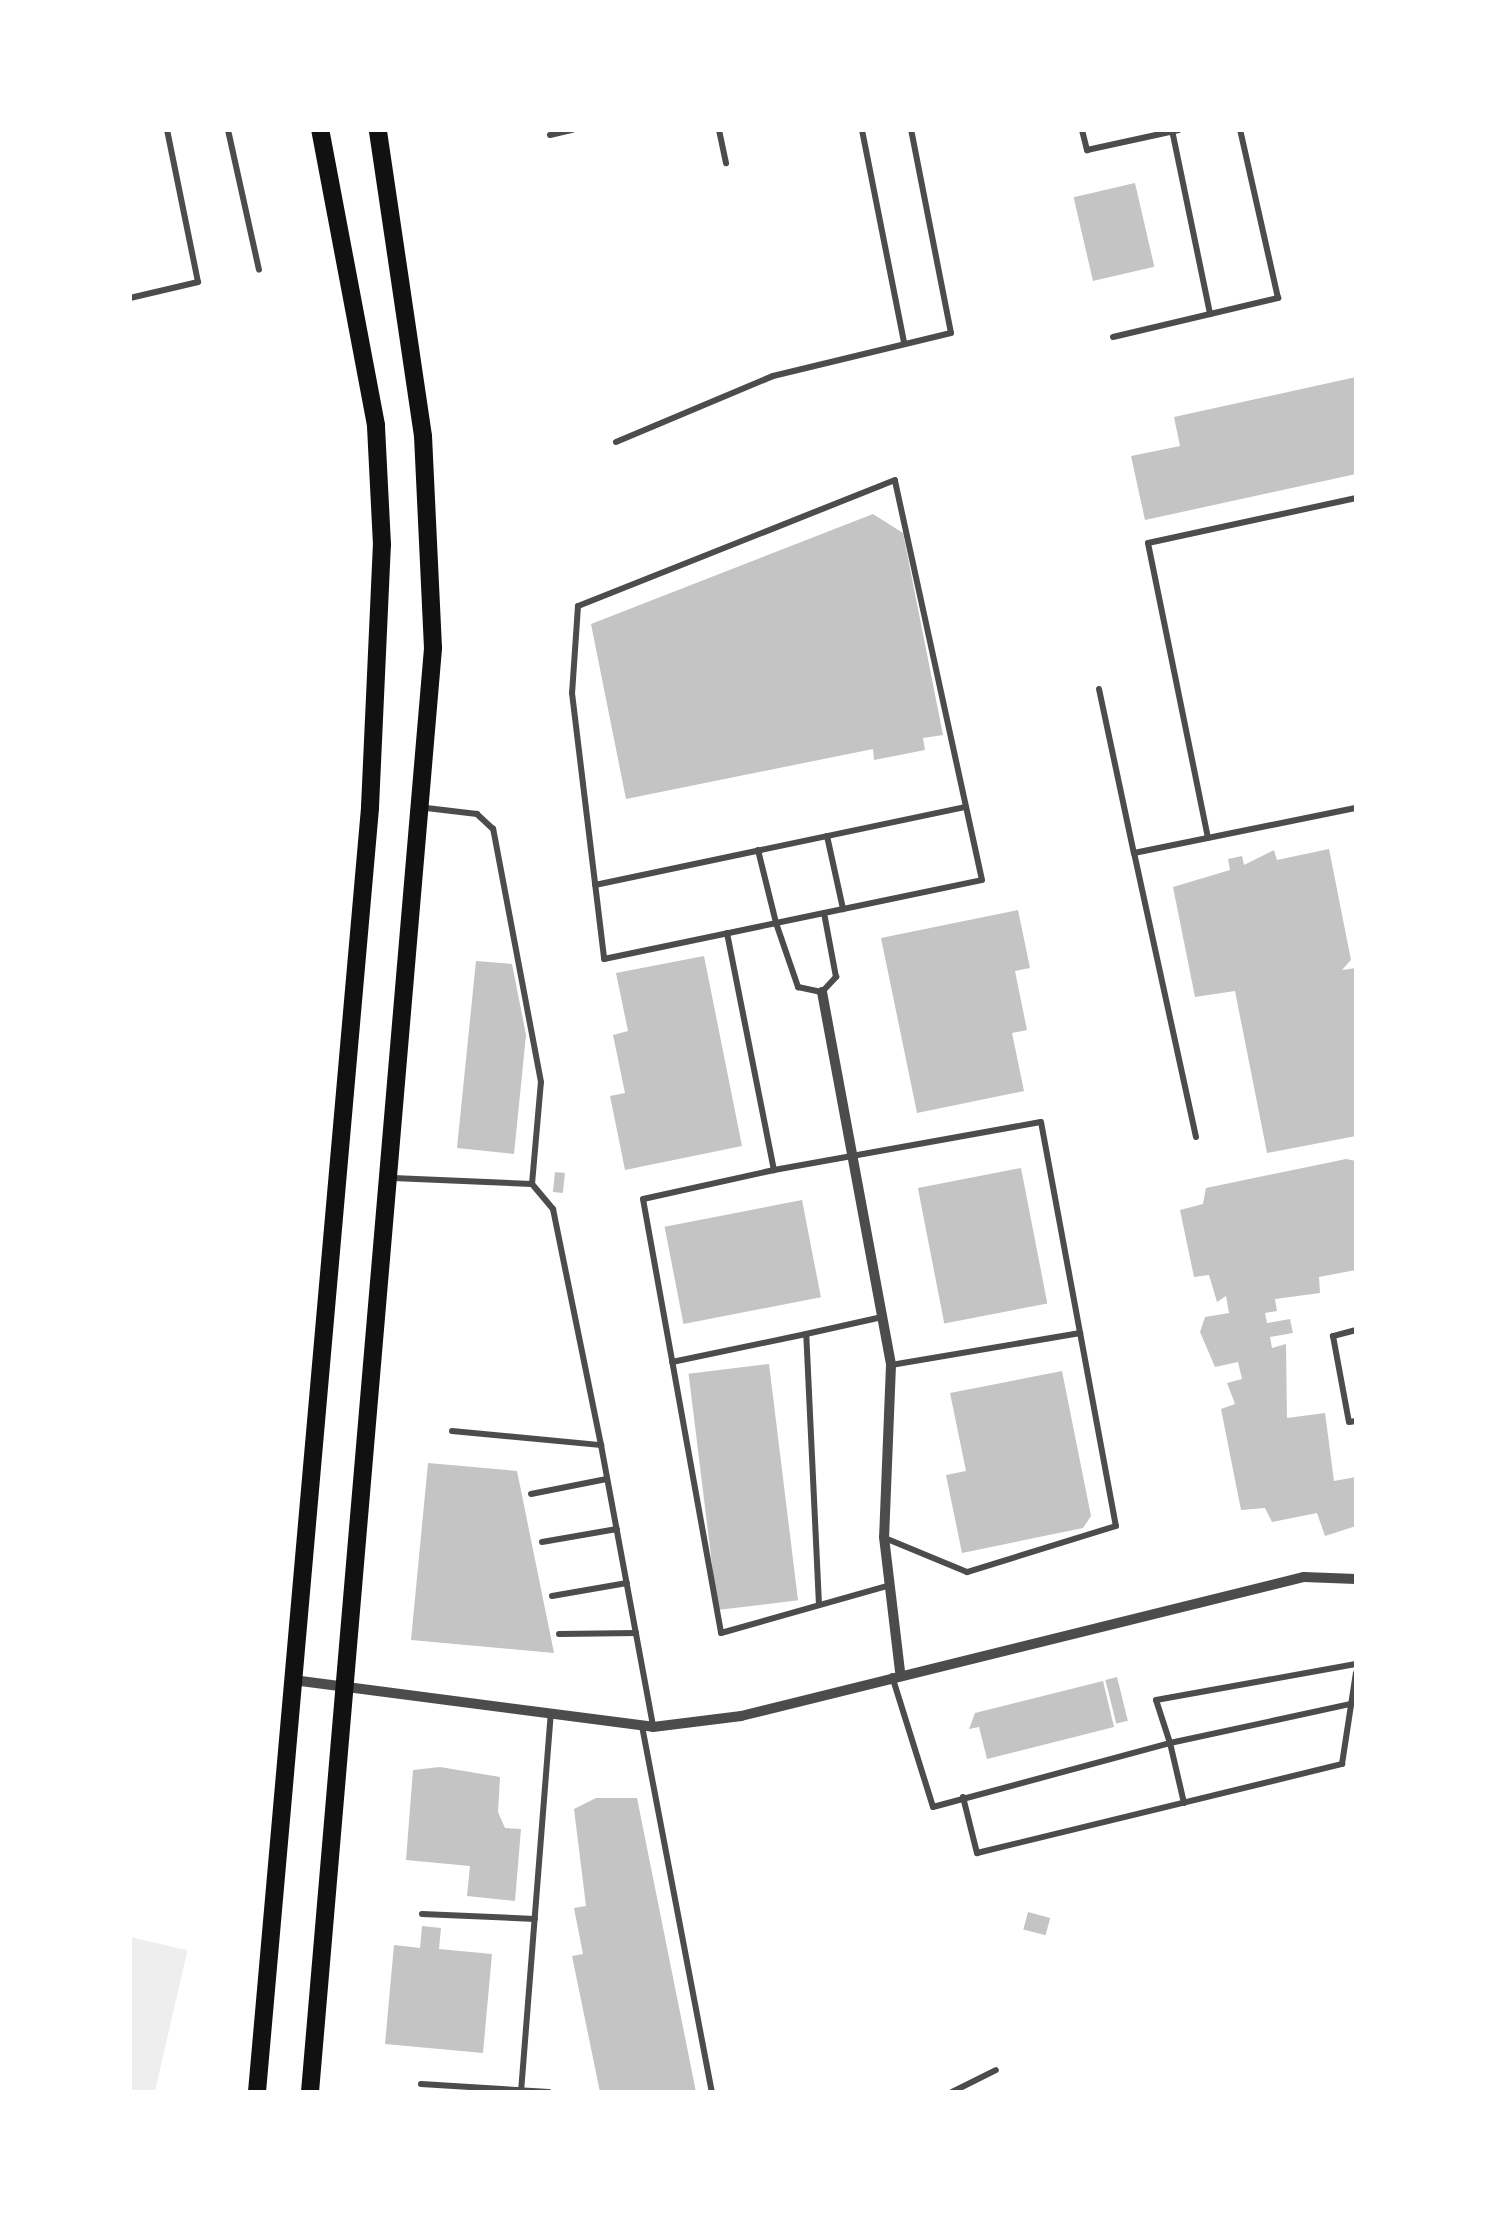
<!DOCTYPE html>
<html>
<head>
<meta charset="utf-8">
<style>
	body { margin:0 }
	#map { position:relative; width:1486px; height:2222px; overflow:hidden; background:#fff; font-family:"Alegreya Sans",sans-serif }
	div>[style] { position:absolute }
	.green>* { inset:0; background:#eee; transform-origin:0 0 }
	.building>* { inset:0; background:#c4c4c4; transform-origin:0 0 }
	.service>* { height:6px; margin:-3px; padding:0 3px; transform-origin:3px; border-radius:3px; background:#4c4c4c }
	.minor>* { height:10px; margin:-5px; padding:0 5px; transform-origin:5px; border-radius:5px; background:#4c4c4c }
	.secondary>* { height:18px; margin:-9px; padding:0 9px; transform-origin:9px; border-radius:9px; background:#111 }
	span { translate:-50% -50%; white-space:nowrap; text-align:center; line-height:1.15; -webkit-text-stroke:10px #fff; paint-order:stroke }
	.frame { position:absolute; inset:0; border:132px solid #fff; pointer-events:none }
</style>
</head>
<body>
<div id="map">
	<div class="green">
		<i style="left:130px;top:1937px;width:59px;height:155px;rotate:13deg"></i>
	</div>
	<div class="building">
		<i style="left:1135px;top:183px;width:86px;height:63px;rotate:77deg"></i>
		<i style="clip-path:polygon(1356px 377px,1356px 474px,1145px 520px,1131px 456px,1180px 446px,1174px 417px)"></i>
		<i style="clip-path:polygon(873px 514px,903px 533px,943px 735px,923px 738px,925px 750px,874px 760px,873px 749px,626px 799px,591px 624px)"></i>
		<i style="clip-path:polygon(1329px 849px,1351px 960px,1342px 970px,1356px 968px,1356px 1136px,1267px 1153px,1235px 991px,1195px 997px,1173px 887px,1230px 870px,1228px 859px,1242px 856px,1244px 865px,1274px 850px,1277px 860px)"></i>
		<i style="clip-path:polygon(1018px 910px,1030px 968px,1015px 971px,1027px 1030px,1012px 1033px,1024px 1091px,917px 1113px,881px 938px)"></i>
		<i style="clip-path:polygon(704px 956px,742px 1146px,625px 1170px,610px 1096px,625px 1093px,613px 1035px,628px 1031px,616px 973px)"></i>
		<i style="clip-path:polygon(476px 961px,512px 964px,526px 1035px,514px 1154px,457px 1148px)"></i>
		<i style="clip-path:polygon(1346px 1159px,1356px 1161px,1356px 1270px,1319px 1277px,1320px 1293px,1275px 1299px,1277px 1311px,1265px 1313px,1267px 1323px,1290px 1319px,1293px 1333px,1270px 1337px,1272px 1348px,1286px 1344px,1287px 1418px,1325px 1413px,1334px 1481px,1356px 1477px,1356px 1526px,1325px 1536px,1317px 1513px,1272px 1522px,1265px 1508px,1241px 1510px,1221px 1409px,1235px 1404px,1227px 1383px,1242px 1379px,1238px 1362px,1215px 1367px,1200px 1332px,1205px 1317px,1229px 1313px,1226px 1296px,1217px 1302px,1209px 1275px,1194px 1277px,1180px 1210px,1203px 1204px,1206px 1188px)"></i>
		<i style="left:1021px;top:1168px;width:138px;height:105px;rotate:79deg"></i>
		<i style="left:555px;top:1172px;width:10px;height:20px;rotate:6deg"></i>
		<i style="left:802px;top:1200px;width:99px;height:140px;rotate:79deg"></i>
		<i style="left:769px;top:1364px;width:238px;height:81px;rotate:83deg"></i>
		<i style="clip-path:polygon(1062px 1371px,1091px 1516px,1083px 1528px,962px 1553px,946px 1475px,966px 1471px,950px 1393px)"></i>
		<i style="clip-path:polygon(428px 1463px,517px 1471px,554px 1653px,411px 1640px)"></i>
		<i style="left:1117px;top:1677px;width:45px;height:12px;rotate:76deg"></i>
		<i style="clip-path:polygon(1103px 1681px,1114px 1727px,987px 1759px,979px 1727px,969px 1729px,975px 1713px)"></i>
		<i style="clip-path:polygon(440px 1767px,500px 1777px,498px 1812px,505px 1828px,521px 1829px,515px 1901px,467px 1896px,470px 1866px,406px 1860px,413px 1770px)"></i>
		<i style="clip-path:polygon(596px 1798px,637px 1798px,696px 2092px,600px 2092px,572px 1956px,583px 1954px,574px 1908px,586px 1906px,574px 1809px)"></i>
		<i style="left:1028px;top:1912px;width:23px;height:18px;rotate:15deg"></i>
		<i style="clip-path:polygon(422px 1926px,441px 1928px,439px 1949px,492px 1954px,483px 2053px,385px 2044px,394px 1945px,420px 1948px)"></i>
	</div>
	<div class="service">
		<i style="left:228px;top:130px;width:143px;rotate:77.5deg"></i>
		<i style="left:719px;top:130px;width:34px;rotate:78deg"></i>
		<i style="left:862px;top:130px;width:217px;rotate:78.8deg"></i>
		<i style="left:1082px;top:130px;width:21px;rotate:76deg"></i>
		<i style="left:1087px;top:150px;width:94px;rotate:-12.3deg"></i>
		<i style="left:1172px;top:130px;width:188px;rotate:78.3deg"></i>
		<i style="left:550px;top:135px;width:23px;rotate:-13deg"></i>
		<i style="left:130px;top:298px;width:70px;rotate:-13.2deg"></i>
		<i style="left:198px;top:282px;width:155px;rotate:-101.5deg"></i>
		<i style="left:1113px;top:337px;width:170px;rotate:-13.3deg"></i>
		<i style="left:1278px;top:298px;width:172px;rotate:-102.7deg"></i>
		<i style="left:616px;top:442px;width:170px;rotate:-22.8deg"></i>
		<i style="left:773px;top:376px;width:183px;rotate:-13.6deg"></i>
		<i style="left:951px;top:333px;width:207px;rotate:-101.1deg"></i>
		<i style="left:1099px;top:689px;width:168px;rotate:78deg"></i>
		<i style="left:827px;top:836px;width:75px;rotate:77.6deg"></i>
		<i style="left:1208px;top:838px;width:301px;rotate:-101.5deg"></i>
		<i style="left:1148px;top:543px;width:213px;rotate:-12.2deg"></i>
		<i style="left:758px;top:850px;width:75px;rotate:76.1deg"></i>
		<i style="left:776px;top:923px;width:68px;rotate:71deg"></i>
		<i style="left:798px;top:987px;width:25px;rotate:12deg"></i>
		<i style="left:822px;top:992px;width:21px;rotate:-47deg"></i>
		<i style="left:836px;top:977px;width:65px;rotate:-100.6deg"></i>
		<i style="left:824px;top:913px;width:161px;rotate:-11.8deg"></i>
		<i style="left:982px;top:880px;width:409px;rotate:-102.3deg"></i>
		<i style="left:895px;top:480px;width:341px;rotate:158.3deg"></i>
		<i style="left:578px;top:606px;width:87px;rotate:93.9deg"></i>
		<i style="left:572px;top:693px;width:268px;rotate:83.1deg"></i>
		<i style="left:604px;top:959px;width:176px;rotate:-11.8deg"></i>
		<i style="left:776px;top:923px;width:49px;rotate:-11.8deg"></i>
		<i style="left:595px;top:885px;width:379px;rotate:-11.9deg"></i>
		<i style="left:727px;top:933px;width:242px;rotate:78.8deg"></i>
		<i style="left:774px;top:1170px;width:134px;rotate:167.5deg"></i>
		<i style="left:643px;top:1199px;width:441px;rotate:79.8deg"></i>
		<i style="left:721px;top:1633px;width:173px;rotate:-15.8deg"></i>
		<i style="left:1196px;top:1137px;width:291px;rotate:-102.3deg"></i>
		<i style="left:1134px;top:853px;width:227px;rotate:-11.5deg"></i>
		<i style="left:774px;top:1170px;width:271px;rotate:-10.2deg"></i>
		<i style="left:1041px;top:1122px;width:411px;rotate:79.5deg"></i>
		<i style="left:1116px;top:1526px;width:156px;rotate:162.8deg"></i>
		<i style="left:967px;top:1572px;width:89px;rotate:-157.5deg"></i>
		<i style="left:393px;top:1178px;width:139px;rotate:2.5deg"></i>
		<i style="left:532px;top:1184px;width:102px;rotate:-85deg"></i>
		<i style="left:541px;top:1082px;width:258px;rotate:-100.7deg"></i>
		<i style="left:493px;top:829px;width:22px;rotate:-137deg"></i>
		<i style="left:477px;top:814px;width:51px;rotate:-173.3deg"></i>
		<i style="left:532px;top:1184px;width:33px;rotate:50deg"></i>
		<i style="left:553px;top:1209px;width:241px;rotate:78.5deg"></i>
		<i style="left:1356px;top:1330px;width:24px;rotate:165deg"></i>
		<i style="left:1333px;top:1336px;width:87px;rotate:79.5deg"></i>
		<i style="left:1349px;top:1422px;width:7px;rotate:-8deg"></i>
		<i style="left:672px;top:1362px;width:137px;rotate:-11.8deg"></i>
		<i style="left:891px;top:1365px;width:192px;rotate:-9.6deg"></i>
		<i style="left:452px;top:1431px;width:150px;rotate:5.4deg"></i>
		<i style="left:601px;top:1445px;width:286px;rotate:79.5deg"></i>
		<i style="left:531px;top:1494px;width:77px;rotate:-11.2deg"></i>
		<i style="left:542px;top:1542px;width:76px;rotate:-9.8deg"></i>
		<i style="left:552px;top:1596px;width:76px;rotate:-9.8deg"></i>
		<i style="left:819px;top:1605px;width:271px;rotate:-92.7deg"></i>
		<i style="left:806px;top:1334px;width:78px;rotate:-12.6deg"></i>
		<i style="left:559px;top:1634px;width:77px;rotate:-0.7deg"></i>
		<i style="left:892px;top:1676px;width:137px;rotate:72.6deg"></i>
		<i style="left:933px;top:1807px;width:245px;rotate:-15.1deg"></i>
		<i style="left:1170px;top:1743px;width:45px;rotate:-108deg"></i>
		<i style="left:1156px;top:1700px;width:203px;rotate:-10.2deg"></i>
		<i style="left:642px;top:1726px;width:373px;rotate:79.2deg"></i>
		<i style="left:963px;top:1797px;width:58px;rotate:76deg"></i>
		<i style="left:977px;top:1853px;width:376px;rotate:-13.7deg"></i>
		<i style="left:1342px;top:1764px;width:92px;rotate:-81.3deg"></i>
		<i style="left:1184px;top:1803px;width:62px;rotate:-103.1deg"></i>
		<i style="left:1170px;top:1743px;width:185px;rotate:-12.2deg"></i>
		<i style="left:422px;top:1914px;width:113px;rotate:2.5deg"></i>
		<i style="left:421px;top:2084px;width:128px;rotate:3.6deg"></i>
		<i style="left:521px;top:2092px;width:379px;rotate:-85.5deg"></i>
		<i style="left:952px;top:2092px;width:49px;rotate:-26.6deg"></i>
	</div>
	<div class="minor">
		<i style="left:822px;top:992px;width:379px;rotate:79.5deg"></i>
		<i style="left:891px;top:1365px;width:172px;rotate:92.3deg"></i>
		<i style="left:884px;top:1537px;width:136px;rotate:83.2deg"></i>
		<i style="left:293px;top:1680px;width:363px;rotate:7.4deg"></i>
		<i style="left:653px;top:1727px;width:89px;rotate:-7.1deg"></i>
		<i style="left:741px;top:1716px;width:580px;rotate:-13.87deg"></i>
		<i style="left:1304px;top:1577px;width:52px;rotate:2.2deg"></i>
	</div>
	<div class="secondary">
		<i style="left:257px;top:2092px;width:1290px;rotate:-84.97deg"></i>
		<i style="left:370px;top:807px;width:262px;rotate:-87.4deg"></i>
		<i style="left:382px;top:545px;width:120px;rotate:-92.9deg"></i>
		<i style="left:376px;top:425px;width:300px;rotate:-100.7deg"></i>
		<i style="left:310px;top:2092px;width:1449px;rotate:-85.13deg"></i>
		<i style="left:433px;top:648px;width:212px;rotate:-92.7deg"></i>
		<i style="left:423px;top:436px;width:309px;rotate:-98.4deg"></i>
	</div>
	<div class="frame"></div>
</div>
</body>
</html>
